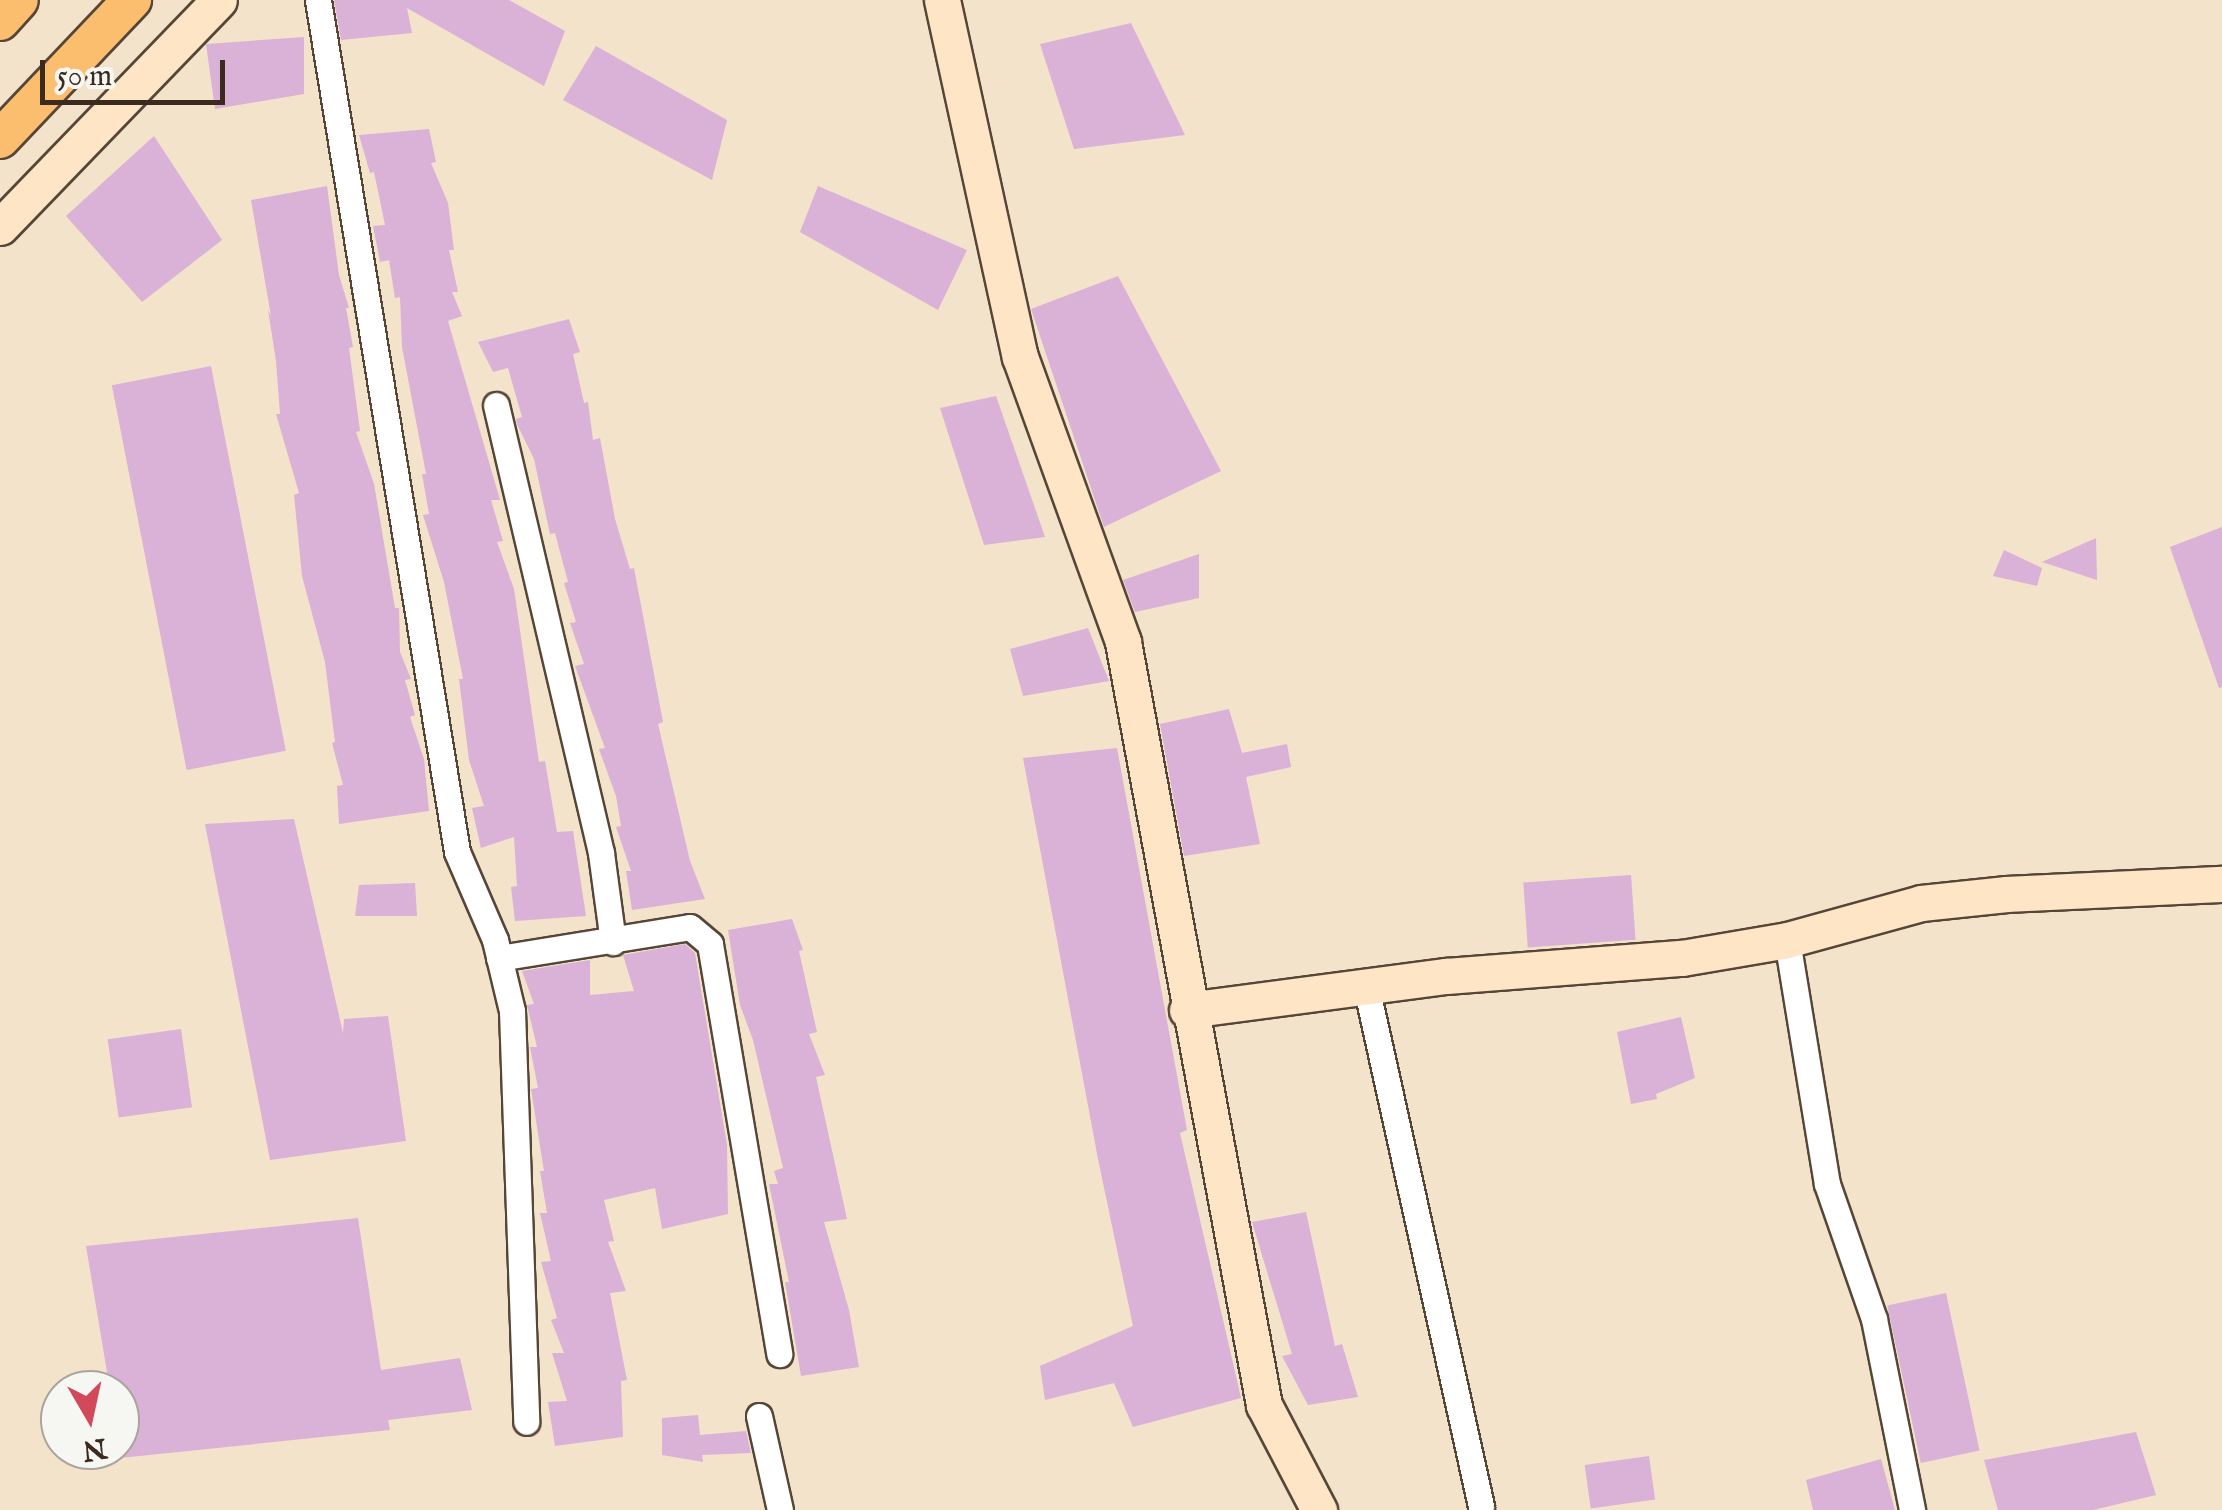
<!DOCTYPE html>
<html>
<head>
<meta charset="utf-8">
<style>
	body { margin:0 }
	#map { position:relative; width:2222px; height:1510px; overflow:hidden; background:#f2e3ca; font-family:"IM FELL English",serif }
	div>[style] { position:absolute }
	.building>* { inset:0; background:#dab1d7; transform-origin:0 0 }
	.roads { filter:drop-shadow(2px 0 #564638) drop-shadow(-2px 0 #564638) drop-shadow(0 2px #564638) drop-shadow(0 -2px #564638) }
	.street>* { height:25px; margin:-12.5px; padding:0 12.5px; transform-origin:12.5px; border-radius:12.5px; background:#fff }
	.secondary>* { height:35px; margin:-17.5px; padding:0 17.5px; transform-origin:17.5px; border-radius:17.5px; background:#fde5c5 }
	.primary>* { height:38px; margin:-19px; padding:0 19px; transform-origin:19px; border-radius:19px; background:#fbbd6e }
	span { translate:-50% -50%; white-space:nowrap; text-align:center; line-height:1.15; -webkit-text-stroke:8px #f6f6f2; paint-order:stroke }
	.north { position:absolute; left:40px; top:1370px; width:100px; height:100px; box-sizing:border-box; background:#f6f6f2; border:2px solid #aba49d; border-radius:50%; rotate:171deg; font-size:28px; font-weight:700; line-height:40px; text-align:center; color:#3b2a1e }
	.north::after { content:''; display:block; margin:auto; width:35px; height:45px; background:#d1495b; clip-path:polygon(50% 0,100% 100%,50% 72%,0 100%) }
	.scale { position:absolute; left:40px; top:60px; width:185px; height:45px; box-sizing:border-box; border:5px solid #3b2a1e; border-top:0; padding-left:12px; font-size:30px; line-height:35px; white-space:nowrap; color:#3b2a1e; -webkit-text-stroke:8px #f6f6f2; paint-order:stroke }
</style>
</head>
<body>
<div id="map">
	<div class="building">
		<i style="clip-path:polygon(334px 0,509px 0,565px 31px,544px 86px,407px 8px,412px 33px,341px 40px)"></i>
		<i style="clip-path:polygon(1131px 23px,1185px 135px,1074px 149px,1040px 44px)"></i>
		<i style="clip-path:polygon(304px 37px,304px 94px,215px 109px,206px 44px)"></i>
		<i style="clip-path:polygon(596px 46px,727px 120px,712px 180px,563px 100px)"></i>
		<i style="clip-path:polygon(429px 129px,436px 162px,431px 163px,448px 203px,454px 250px,449px 250px,458px 292px,452px 292px,462px 316px,448px 321px,500px 500px,491px 500px,503px 541px,497px 542px,514px 589px,539px 762px,545px 761px,557px 832px,573px 831px,586px 916px,515px 921px,511px 887px,517px 886px,514px 837px,481px 848px,472px 808px,484px 806px,469px 760px,459px 679px,463px 679px,444px 582px,423px 515px,429px 514px,422px 474px,426px 474px,402px 347px,400px 297px,395px 298px,389px 260px,380px 262px,373px 226px,385px 225px,374px 172px,370px 173px,359px 135px)"></i>
		<i style="clip-path:polygon(154px 136px,222px 240px,142px 302px,66px 216px)"></i>
		<i style="clip-path:polygon(327px 186px,339px 275px,349px 308px,346px 308px,353px 347px,349px 348px,360px 431px,356px 432px,374px 484px,395px 608px,399px 608px,400px 652px,411px 679px,405px 680px,415px 715px,410px 717px,424px 759px,429px 811px,339px 824px,337px 786px,343px 785px,332px 743px,335px 742px,325px 662px,302px 576px,294px 495px,299px 493px,276px 414px,280px 414px,276px 361px,268px 310px,271px 316px,251px 200px)"></i>
		<i style="clip-path:polygon(818px 186px,967px 250px,938px 310px,800px 232px)"></i>
		<i style="clip-path:polygon(1118px 276px,1221px 471px,1104px 527px,1031px 309px)"></i>
		<i style="clip-path:polygon(569px 319px,580px 352px,573px 354px,584px 403px,588px 402px,593px 440px,600px 438px,615px 519px,630px 569px,634px 568px,663px 722px,658px 724px,690px 861px,705px 899px,632px 910px,626px 871px,631px 871px,616px 827px,621px 826px,616px 796px,599px 749px,605px 748px,575px 666px,584px 664px,570px 623px,576px 622px,564px 583px,568px 582px,555px 533px,550px 534px,534px 459px,517px 424px,516px 419px,522px 417px,508px 368px,493px 372px,478px 342px)"></i>
		<i style="left:211px;top:366px;width:392px;height:101px;rotate:79deg"></i>
		<i style="clip-path:polygon(996px 396px,1045px 537px,984px 545px,940px 408px)"></i>
		<i style="clip-path:polygon(2222px 527px,2222px 687px,2219px 688px,2170px 547px)"></i>
		<i style="clip-path:polygon(2096px 538px,2097px 580px,2042px 562px)"></i>
		<i style="clip-path:polygon(2004px 550px,2042px 568px,2037px 586px,1993px 576px)"></i>
		<i style="clip-path:polygon(1199px 554px,1199px 598px,1135px 612px,1123px 580px)"></i>
		<i style="clip-path:polygon(1088px 628px,1109px 681px,1023px 696px,1010px 649px)"></i>
		<i style="clip-path:polygon(1229px 709px,1242px 753px,1287px 744px,1291px 767px,1246px 777px,1260px 844px,1184px 856px,1160px 724px)"></i>
		<i style="clip-path:polygon(1117px 748px,1187px 1130px,1180px 1133px,1241px 1398px,1133px 1427px,1114px 1383px,1045px 1400px,1040px 1366px,1133px 1326px,1098px 1159px,1023px 758px)"></i>
		<i style="clip-path:polygon(294px 819px,343px 1033px,344px 1019px,388px 1016px,406px 1141px,270px 1160px,205px 824px)"></i>
		<i style="left:1631px;top:875px;width:65px;height:108px;rotate:86deg"></i>
		<i style="clip-path:polygon(415px 883px,417px 916px,355px 916px,359px 885px)"></i>
		<i style="clip-path:polygon(792px 919px,803px 950px,799px 951px,817px 1032px,809px 1034px,825px 1075px,816px 1077px,847px 1219px,824px 1222px,849px 1310px,859px 1367px,801px 1376px,785px 1282px,789px 1282px,769px 1184px,778px 1184px,774px 1171px,783px 1168px,753px 1040px,740px 1005px,728px 930px)"></i>
		<i style="clip-path:polygon(685px 944px,695px 953px,727px 1145px,728px 1214px,662px 1229px,655px 1188px,604px 1200px,614px 1241px,608px 1242px,626px 1291px,610px 1293px,627px 1380px,621px 1381px,623px 1437px,555px 1446px,548px 1402px,567px 1401px,552px 1353px,564px 1353px,551px 1320px,557px 1318px,541px 1262px,551px 1261px,540px 1213px,547px 1213px,540px 1171px,544px 1171px,531px 1089px,538px 1088px,530px 1047px,537px 1047px,527px 1005px,534px 1004px,522px 971px,590px 960px,590px 995px,634px 991px,623px 955px)"></i>
		<i style="clip-path:polygon(1681px 1017px,1695px 1078px,1656px 1094px,1657px 1099px,1631px 1104px,1617px 1032px)"></i>
		<i style="left:181px;top:1029px;width:79px;height:74px;rotate:82deg"></i>
		<i style="clip-path:polygon(1306px 1212px,1335px 1346px,1342px 1344px,1358px 1397px,1308px 1405px,1282px 1356px,1292px 1354px,1252px 1222px)"></i>
		<i style="clip-path:polygon(358px 1218px,381px 1370px,460px 1358px,472px 1410px,388px 1420px,390px 1430px,120px 1458px,120px 1390px,110px 1390px,86px 1246px)"></i>
		<i style="left:1946px;top:1293px;width:161px;height:60px;rotate:78deg"></i>
		<i style="clip-path:polygon(698px 1415px,700px 1435px,746px 1431px,751px 1453px,702px 1455px,703px 1462px,662px 1455px,662px 1418px)"></i>
		<i style="clip-path:polygon(2136px 1432px,2156px 1495px,2093px 1510px,1998px 1510px,1984px 1460px)"></i>
		<i style="left:1649px;top:1456px;width:44px;height:65px;rotate:82deg"></i>
		<i style="clip-path:polygon(1881px 1459px,1895px 1510px,1813px 1510px,1806px 1480px)"></i>
	</div>
	<div class="roads">
		<div class="street">
			<i style="left:318px;top:0;width:863px;rotate:80.73deg"></i>
			<i style="left:457px;top:852px;width:96px;rotate:66.6deg"></i>
			<i style="left:495px;top:940px;width:73px;rotate:76.5deg"></i>
			<i style="left:512px;top:1011px;width:411px;rotate:88deg"></i>
			<i style="left:496px;top:405px;width:460px;rotate:76.8deg"></i>
			<i style="left:601px;top:853px;width:90px;rotate:82.3deg"></i>
			<i style="left:1787px;top:940px;width:247px;rotate:80.7deg"></i>
			<i style="left:1827px;top:1184px;width:143px;rotate:70.8deg"></i>
			<i style="left:1874px;top:1319px;width:195px;rotate:78.7deg"></i>
			<i style="left:499px;top:958px;width:193px;rotate:-9.2deg"></i>
			<i style="left:690px;top:927px;width:26px;rotate:40deg"></i>
			<i style="left:710px;top:944px;width:416px;rotate:80.4deg"></i>
			<i style="left:1366px;top:986px;width:533px;rotate:77.53deg"></i>
			<i style="left:759px;top:1416px;width:96px;rotate:77.4deg"></i>
		</div>
		<div class="secondary">
			<i style="left:942px;top:0;width:365px;rotate:77.7deg"></i>
			<i style="left:1020px;top:357px;width:303px;rotate:70.1deg"></i>
			<i style="left:1123px;top:642px;width:776px;rotate:79.53deg"></i>
			<i style="left:1264px;top:1405px;width:119px;rotate:62.4deg"></i>
			<i style="left:0;top:227px;width:315px;rotate:-46deg"></i>
			<i style="left:1187px;top:1010px;width:261px;rotate:-7.5deg"></i>
			<i style="left:1446px;top:976px;width:237px;rotate:-4.4deg"></i>
			<i style="left:1682px;top:958px;width:107px;rotate:-9.7deg"></i>
			<i style="left:1787px;top:940px;width:139px;rotate:-15.4deg"></i>
			<i style="left:1921px;top:903px;width:86px;rotate:-6deg"></i>
			<i style="left:2007px;top:894px;width:215px;rotate:-2.7deg"></i>
		</div>
		<div class="primary">
			<i style="left:0;top:21px;width:28px;rotate:-48deg"></i>
			<i style="left:0;top:139px;width:192px;rotate:-46.5deg"></i>
		</div>
	</div>
	<div class="north">N</div>
	<div class="scale">50 m</div>
</div>
</body>
</html>
